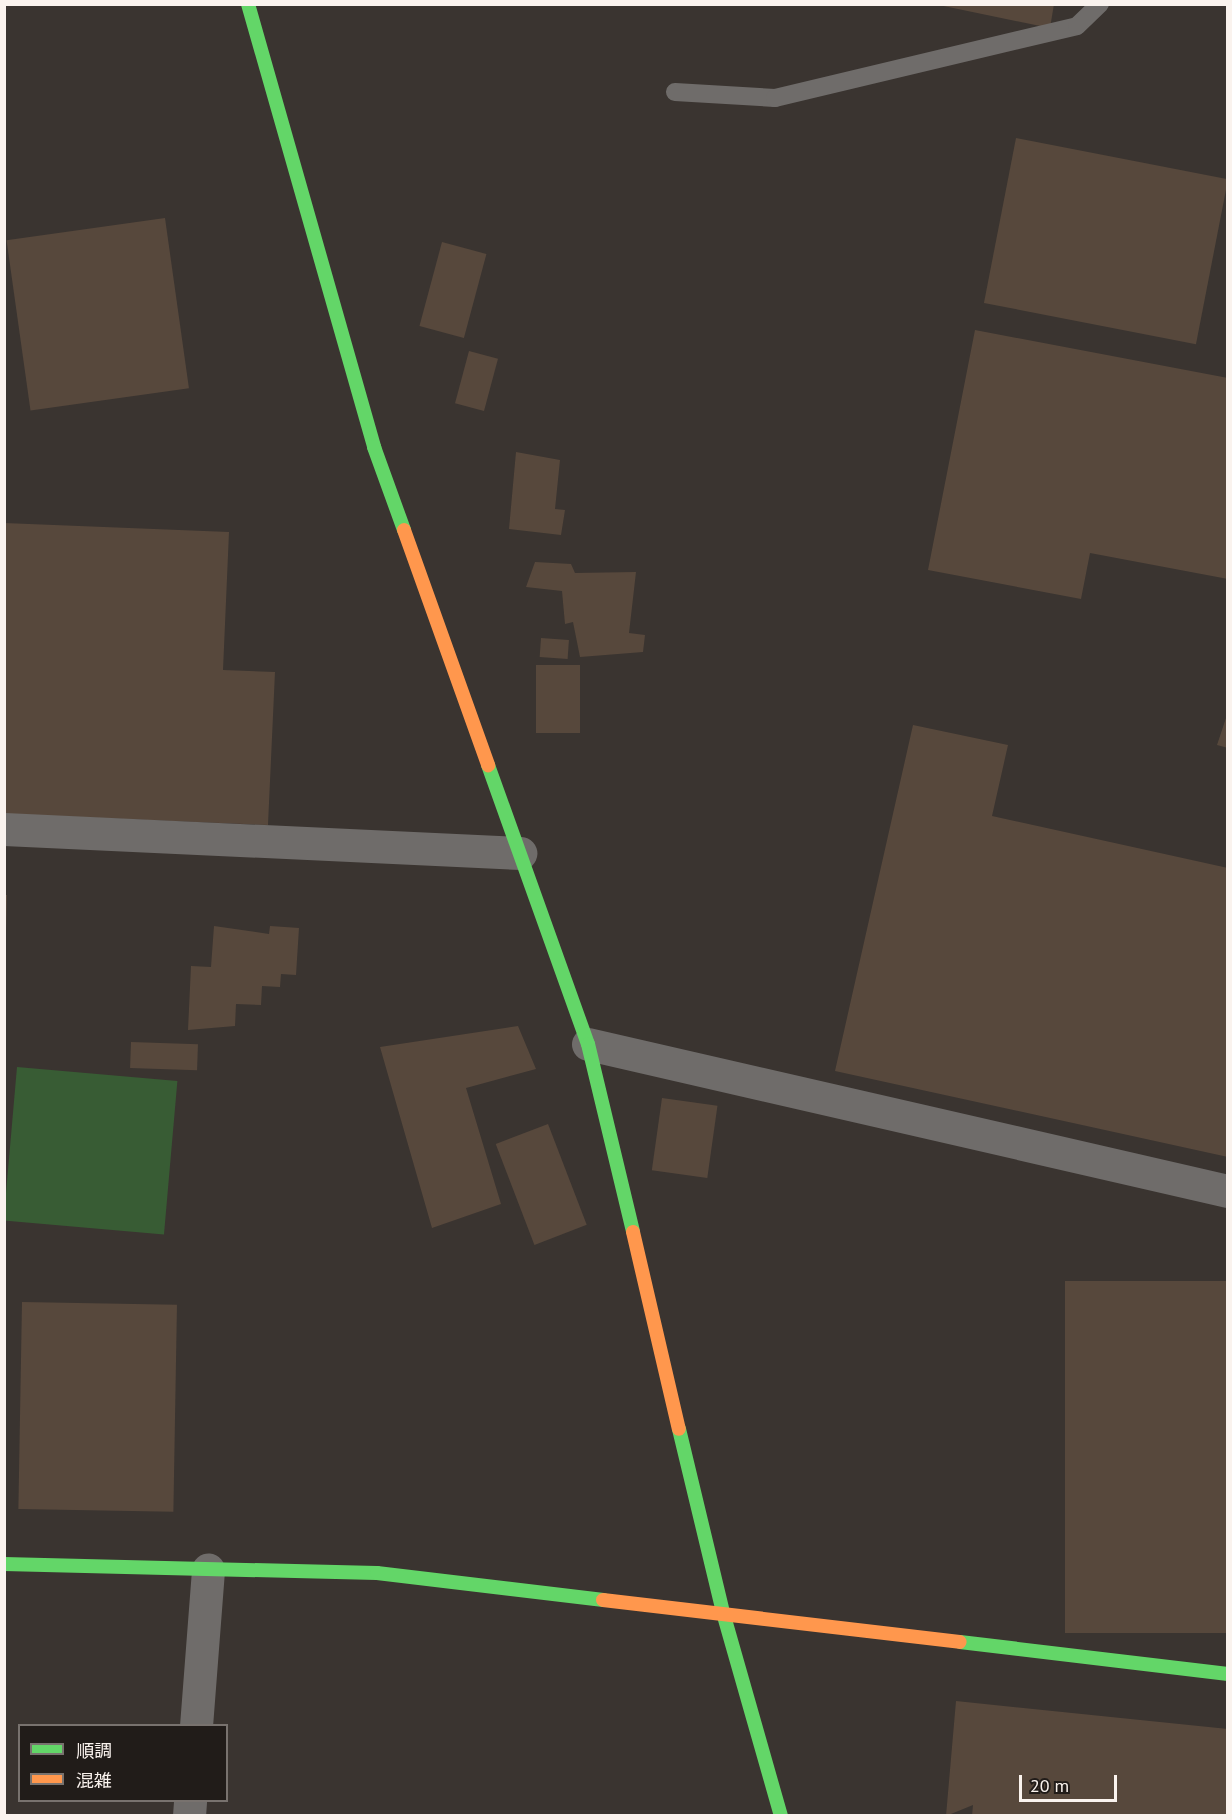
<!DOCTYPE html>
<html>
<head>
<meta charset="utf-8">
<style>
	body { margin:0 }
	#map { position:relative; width:1232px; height:1820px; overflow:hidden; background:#3a3430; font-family:"PT Sans","Noto Sans JP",sans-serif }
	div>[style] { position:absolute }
	.green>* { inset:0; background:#385c34; transform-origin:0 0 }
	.building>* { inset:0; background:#57483c; transform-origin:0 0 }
	.lane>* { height:18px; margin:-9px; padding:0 9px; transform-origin:9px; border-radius:9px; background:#6f6c6a }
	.street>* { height:33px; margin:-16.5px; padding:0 16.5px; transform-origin:16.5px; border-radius:16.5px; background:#6f6c6a }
	.fast>* { height:14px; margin:-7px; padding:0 7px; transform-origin:7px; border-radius:7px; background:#63d668 }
	.slow>* { height:14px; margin:-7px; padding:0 7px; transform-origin:7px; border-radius:7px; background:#ff974d }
	span { translate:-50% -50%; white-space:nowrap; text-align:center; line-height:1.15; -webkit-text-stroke:5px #211c19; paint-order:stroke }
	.frame { position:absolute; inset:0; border:6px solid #faf3ee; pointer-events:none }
	.legend { position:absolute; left:18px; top:1724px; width:210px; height:78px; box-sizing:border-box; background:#211c19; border:2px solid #78726e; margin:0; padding:8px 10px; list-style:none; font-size:18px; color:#faf3ee }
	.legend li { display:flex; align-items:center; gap:12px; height:30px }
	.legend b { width:30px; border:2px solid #78726e }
	.scale { position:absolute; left:1019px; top:1775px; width:98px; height:27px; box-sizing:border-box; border:3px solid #faf3ee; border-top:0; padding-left:8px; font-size:18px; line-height:21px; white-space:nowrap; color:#faf3ee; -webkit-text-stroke:4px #211c19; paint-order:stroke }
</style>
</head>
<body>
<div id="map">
	<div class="green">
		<i style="left:17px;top:1067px;width:161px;height:154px;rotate:5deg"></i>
	</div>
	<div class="building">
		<i style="clip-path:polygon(934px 4px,1054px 4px,1050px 28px)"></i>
		<i style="left:1016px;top:138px;width:216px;height:168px;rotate:11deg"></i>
		<i style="left:165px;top:218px;width:172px;height:160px;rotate:82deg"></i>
		<i style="left:442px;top:242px;width:46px;height:87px;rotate:15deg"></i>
		<i style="clip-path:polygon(975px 330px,1228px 378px,1228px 579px,1090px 553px,1081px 599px,928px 570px)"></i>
		<i style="left:469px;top:351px;width:30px;height:54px;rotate:15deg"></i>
		<i style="clip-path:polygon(516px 452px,560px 460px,555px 509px,565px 510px,561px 535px,509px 529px)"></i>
		<i style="clip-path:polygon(4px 523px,229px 532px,223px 670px,275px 672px,268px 825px,4px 814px)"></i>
		<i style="clip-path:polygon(535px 562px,571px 564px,575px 573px,636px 572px,629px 633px,645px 635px,643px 652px,580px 657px,573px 622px,565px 624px,562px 591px,526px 587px)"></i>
		<i style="left:541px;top:638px;width:28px;height:19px;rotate:4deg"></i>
		<i style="left:536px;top:665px;width:44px;height:68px"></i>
		<i style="clip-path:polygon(1227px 715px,1228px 715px,1228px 748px,1217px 745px)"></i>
		<i style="clip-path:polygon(913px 725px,1008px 745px,992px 816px,1228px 868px,1228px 1157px,835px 1071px)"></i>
		<i style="clip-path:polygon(4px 895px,7px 895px,6px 933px,4px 933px)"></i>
		<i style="clip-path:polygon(214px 926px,269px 934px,270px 926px,299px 928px,296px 975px,281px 974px,280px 987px,262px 986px,261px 1005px,236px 1004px,235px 1026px,188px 1030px,191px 966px,211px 967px)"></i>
		<i style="clip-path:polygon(518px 1026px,536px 1069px,466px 1088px,501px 1204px,432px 1228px,380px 1047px)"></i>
		<i style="left:131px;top:1042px;width:67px;height:26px;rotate:2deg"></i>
		<i style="left:662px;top:1098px;width:56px;height:73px;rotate:8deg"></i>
		<i style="left:548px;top:1124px;width:108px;height:56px;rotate:69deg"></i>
		<i style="left:1228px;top:1281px;width:352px;height:163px;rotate:90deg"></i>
		<i style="left:22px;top:1302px;width:155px;height:207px;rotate:1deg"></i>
		<i style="clip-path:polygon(956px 1701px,1228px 1729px,1228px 1816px,972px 1816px,973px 1805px,946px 1816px)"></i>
	</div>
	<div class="lane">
		<i style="left:675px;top:92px;width:100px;rotate:3.4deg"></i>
		<i style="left:775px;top:98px;width:310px;rotate:-13.4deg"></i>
		<i style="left:1077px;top:26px;width:32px;rotate:-44deg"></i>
	</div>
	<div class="street">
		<i style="left:4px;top:829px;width:517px;rotate:2.66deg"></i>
		<i style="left:588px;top:1044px;width:657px;rotate:12.94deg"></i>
		<i style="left:196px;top:1726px;width:157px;rotate:-85.6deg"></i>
		<i style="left:189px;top:1816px;width:16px;rotate:-86deg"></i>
	</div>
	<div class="fast">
		<i style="left:248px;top:4px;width:461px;rotate:74.1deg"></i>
		<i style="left:374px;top:447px;width:88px;rotate:70.1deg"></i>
		<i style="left:488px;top:765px;width:296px;rotate:70.3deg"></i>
		<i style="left:588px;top:1044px;width:193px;rotate:76.5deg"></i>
		<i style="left:679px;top:1429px;width:192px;rotate:76.5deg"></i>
		<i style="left:724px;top:1616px;width:208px;rotate:74.1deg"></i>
		<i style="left:4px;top:1564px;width:373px;rotate:1.4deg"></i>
		<i style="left:377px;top:1573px;width:228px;rotate:6.8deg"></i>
		<i style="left:960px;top:1642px;width:270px;rotate:6.8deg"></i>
	</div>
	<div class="slow">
		<i style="left:404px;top:530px;width:250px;rotate:70.3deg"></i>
		<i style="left:633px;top:1232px;width:202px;rotate:76.9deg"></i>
		<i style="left:603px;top:1600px;width:359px;rotate:6.7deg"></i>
	</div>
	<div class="frame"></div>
	<ul class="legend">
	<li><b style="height:8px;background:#63d668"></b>順調</li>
	<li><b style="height:8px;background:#ff974d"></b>混雑</li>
	</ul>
	<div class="scale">20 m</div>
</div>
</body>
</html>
